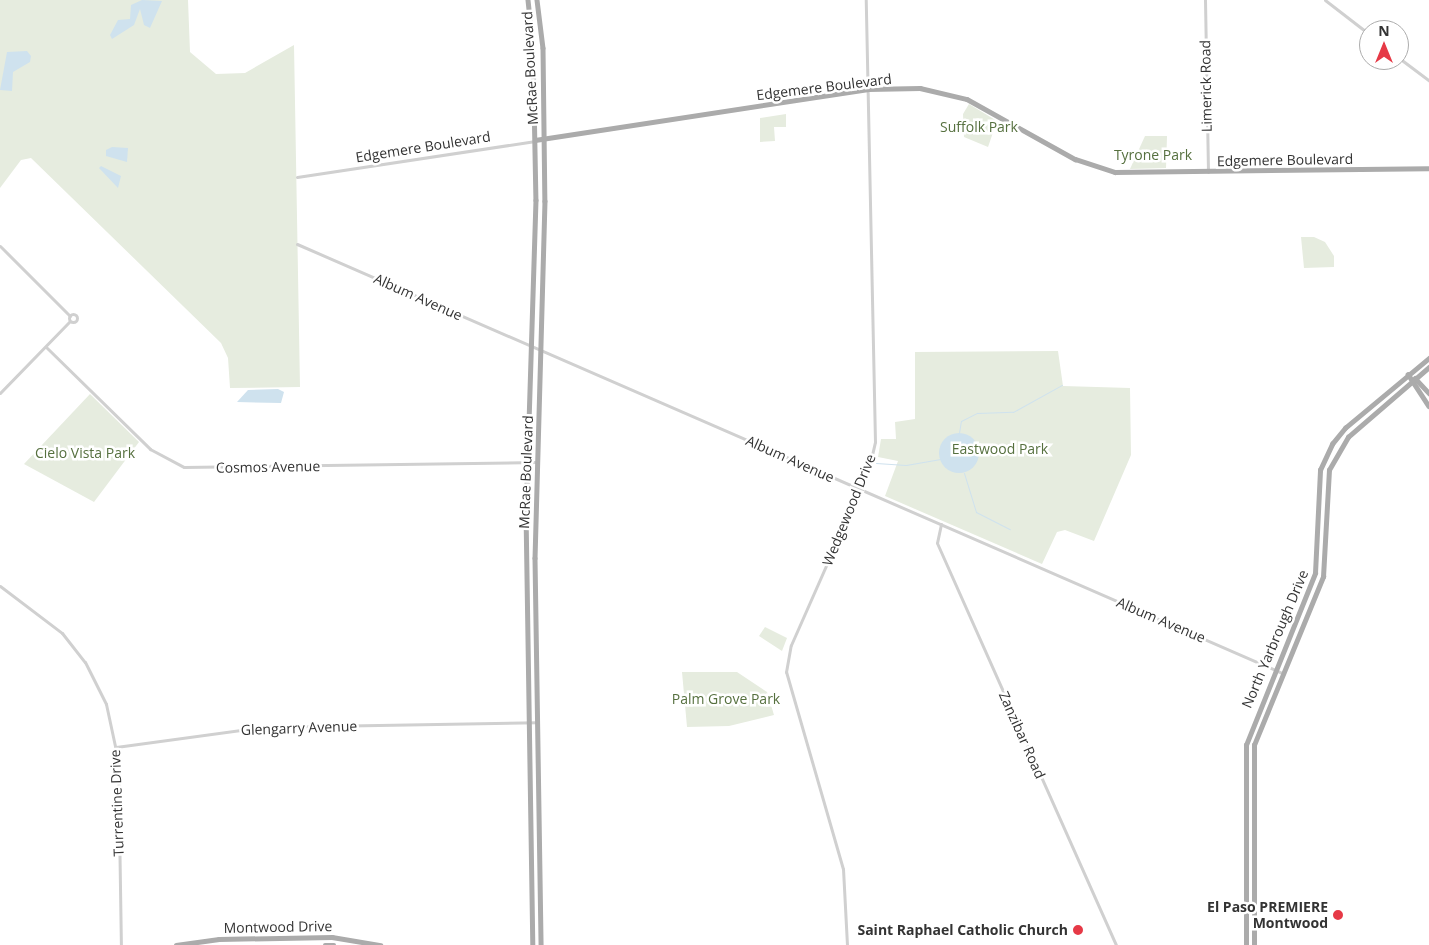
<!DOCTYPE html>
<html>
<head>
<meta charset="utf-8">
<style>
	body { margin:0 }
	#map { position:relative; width:1429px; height:945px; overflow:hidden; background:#fff; font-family:"Open Sans",sans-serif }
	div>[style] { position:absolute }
	.green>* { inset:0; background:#e6ecdf }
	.water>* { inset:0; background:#cfe2ee }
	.round { border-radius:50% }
	.stream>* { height:1px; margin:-0.5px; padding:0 0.5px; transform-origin:0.5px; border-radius:0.5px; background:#cfe2ee }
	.minor>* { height:3px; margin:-1.5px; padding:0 1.5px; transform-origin:1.5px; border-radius:1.5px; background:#d0d0d0 }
	.minor>.ring { margin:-1.5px; padding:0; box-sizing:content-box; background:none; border:3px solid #d0d0d0; border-radius:50% }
	.major>* { height:4.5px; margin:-2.25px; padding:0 2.25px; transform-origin:2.25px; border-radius:2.25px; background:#ababab }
	.dots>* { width:14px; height:14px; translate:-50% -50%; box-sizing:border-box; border:2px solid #fff; border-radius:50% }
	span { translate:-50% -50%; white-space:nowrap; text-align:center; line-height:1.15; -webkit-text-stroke:5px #fff; paint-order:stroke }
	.street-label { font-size:14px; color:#333 }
	.park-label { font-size:14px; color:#56703f }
	.poi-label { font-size:14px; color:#333; font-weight:700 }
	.right { translate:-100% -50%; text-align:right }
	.north { position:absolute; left:1359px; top:20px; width:50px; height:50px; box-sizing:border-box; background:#fff; border:1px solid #adadad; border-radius:50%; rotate:0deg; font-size:14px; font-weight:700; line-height:20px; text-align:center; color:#333 }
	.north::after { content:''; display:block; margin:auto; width:18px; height:22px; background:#e63946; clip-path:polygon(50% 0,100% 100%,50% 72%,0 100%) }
</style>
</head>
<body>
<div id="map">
	<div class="green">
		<i style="clip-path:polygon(0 0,188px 0,190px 52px,216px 74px,245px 73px,294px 45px,300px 387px,230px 388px,228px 358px,221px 343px,31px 158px,21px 160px,0 188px)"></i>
		<i style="clip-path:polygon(969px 104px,997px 121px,988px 147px,964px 137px,963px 114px)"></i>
		<i style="clip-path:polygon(786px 114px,786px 127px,774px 127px,775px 141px,760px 142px,760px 118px)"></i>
		<i style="clip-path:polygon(1145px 136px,1167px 136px,1166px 168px,1130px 169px)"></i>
		<i style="clip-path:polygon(1301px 237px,1314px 237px,1325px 242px,1334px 256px,1334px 267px,1304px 268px)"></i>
		<i style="clip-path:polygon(1058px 351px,1063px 386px,1130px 388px,1131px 455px,1094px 541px,1065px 530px,1057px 532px,1042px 564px,885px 496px,898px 461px,878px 457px,881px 439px,896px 439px,895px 422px,915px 419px,915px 352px)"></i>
		<i style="clip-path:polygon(90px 394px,139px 442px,94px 502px,24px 464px)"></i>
		<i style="clip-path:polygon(765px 627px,787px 638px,782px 651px,759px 636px)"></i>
		<i style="clip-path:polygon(682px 672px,737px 672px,767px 692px,774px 715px,729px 726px,687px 727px)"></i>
	</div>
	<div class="water">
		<i style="clip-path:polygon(142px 0,162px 1px,150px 28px,144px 25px,140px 9px,134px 25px,112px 39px,110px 35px,118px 20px,130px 19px,131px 5px)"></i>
		<i style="clip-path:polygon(7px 52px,27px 51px,31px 56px,30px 62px,13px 72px,12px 91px,0 90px)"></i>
		<i style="clip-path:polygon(112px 147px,128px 148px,127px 162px,106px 156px,106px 150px)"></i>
		<i style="clip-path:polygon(101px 166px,121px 176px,118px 188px,99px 168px)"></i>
		<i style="clip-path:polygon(278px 389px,284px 392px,281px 403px,237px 402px,248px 390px)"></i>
		<i class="round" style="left:939px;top:433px;width:40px;height:40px"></i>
	</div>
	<div class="stream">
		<i style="left:959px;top:433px;width:12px;rotate:-81deg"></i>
		<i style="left:961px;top:421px;width:18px;rotate:-27deg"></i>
		<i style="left:977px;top:413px;width:36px;rotate:-2deg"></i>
		<i style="left:1013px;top:412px;width:56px;rotate:-28.9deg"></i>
		<i style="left:876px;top:463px;width:30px;rotate:4deg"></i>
		<i style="left:906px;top:465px;width:35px;rotate:-10deg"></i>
		<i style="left:964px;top:473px;width:41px;rotate:72.9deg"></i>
		<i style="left:976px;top:512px;width:38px;rotate:27deg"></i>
	</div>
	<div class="minor">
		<i style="left:1205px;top:0;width:172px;rotate:89deg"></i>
		<i style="left:1325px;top:0;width:56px;rotate:37.7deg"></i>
		<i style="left:1399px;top:58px;width:38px;rotate:37deg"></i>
		<i style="left:297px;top:177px;width:241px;rotate:-8.6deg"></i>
		<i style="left:297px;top:244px;width:1074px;rotate:23.53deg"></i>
		<i style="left:0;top:246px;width:99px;rotate:45deg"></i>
		<i class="ring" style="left:69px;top:314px;width:5px;height:5px"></i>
		<i style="left:46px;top:347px;width:146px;rotate:44.4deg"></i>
		<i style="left:150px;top:449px;width:38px;rotate:28deg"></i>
		<i style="left:184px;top:467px;width:353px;rotate:-0.8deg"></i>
		<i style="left:0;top:393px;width:100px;rotate:-45.8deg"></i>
		<i style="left:941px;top:524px;width:19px;rotate:102deg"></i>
		<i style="left:937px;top:543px;width:440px;rotate:66deg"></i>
		<i style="left:0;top:586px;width:78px;rotate:37.2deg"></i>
		<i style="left:62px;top:633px;width:37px;rotate:52deg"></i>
		<i style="left:85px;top:662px;width:47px;rotate:63.4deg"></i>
		<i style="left:106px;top:704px;width:57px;rotate:77.9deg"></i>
		<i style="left:118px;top:760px;width:185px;rotate:89.1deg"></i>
		<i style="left:116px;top:747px;width:147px;rotate:-7.8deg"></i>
		<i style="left:262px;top:727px;width:275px;rotate:-1deg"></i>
		<i style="left:847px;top:945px;width:76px;rotate:-93deg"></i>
		<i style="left:843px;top:869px;width:205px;rotate:-106.1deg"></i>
		<i style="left:786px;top:672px;width:27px;rotate:-80deg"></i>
		<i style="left:791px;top:645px;width:193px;rotate:-66.2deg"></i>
		<i style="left:869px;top:468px;width:27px;rotate:-77deg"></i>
		<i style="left:875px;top:442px;width:442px;rotate:-91.2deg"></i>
	</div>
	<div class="major">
		<i style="left:528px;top:0;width:47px;rotate:83.9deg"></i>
		<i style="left:533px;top:47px;width:153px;rotate:88.9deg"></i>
		<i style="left:536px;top:200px;width:312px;rotate:91.8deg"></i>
		<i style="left:526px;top:512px;width:433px;rotate:89.1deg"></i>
		<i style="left:537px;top:0;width:48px;rotate:82.9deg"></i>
		<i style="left:543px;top:48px;width:153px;rotate:89.3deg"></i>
		<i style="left:545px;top:201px;width:357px;rotate:91.6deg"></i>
		<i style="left:535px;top:558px;width:387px;rotate:89.1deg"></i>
		<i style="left:535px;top:140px;width:337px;rotate:-8.7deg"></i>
		<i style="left:868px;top:89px;width:52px;rotate:-1.1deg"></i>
		<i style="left:920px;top:88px;width:48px;rotate:13.2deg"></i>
		<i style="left:967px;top:99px;width:124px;rotate:29.1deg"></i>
		<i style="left:1075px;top:159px;width:42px;rotate:18deg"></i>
		<i style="left:1115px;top:172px;width:314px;rotate:-0.7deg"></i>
		<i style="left:1408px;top:374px;width:38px;rotate:57deg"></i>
		<i style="left:1415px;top:378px;width:21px;rotate:47deg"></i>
		<i style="left:176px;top:945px;width:43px;rotate:-7.9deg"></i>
		<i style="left:219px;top:939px;width:113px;rotate:-1deg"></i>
		<i style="left:332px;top:937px;width:49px;rotate:9.5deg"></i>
		<i style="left:325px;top:945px;width:9px"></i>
		<i style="left:1246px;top:945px;width:200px;rotate:-90deg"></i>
		<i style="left:1246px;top:745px;width:185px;rotate:-68.1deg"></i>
		<i style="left:1315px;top:573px;width:103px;rotate:-87.2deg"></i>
		<i style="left:1320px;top:470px;width:29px;rotate:-65deg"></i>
		<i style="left:1332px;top:444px;width:21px;rotate:-51deg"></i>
		<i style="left:1345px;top:428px;width:109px;rotate:-39.8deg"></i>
		<i style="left:1254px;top:945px;width:200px;rotate:-90deg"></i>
		<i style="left:1254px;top:745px;width:182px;rotate:-67.7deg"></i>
		<i style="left:1323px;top:577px;width:107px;rotate:-86.8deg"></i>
		<i style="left:1329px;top:470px;width:38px;rotate:-60deg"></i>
		<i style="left:1348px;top:437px;width:107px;rotate:-40.8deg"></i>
	</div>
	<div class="dots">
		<i style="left:1338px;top:915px;background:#e63946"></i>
		<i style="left:1078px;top:930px;background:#e63946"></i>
	</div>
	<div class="street-label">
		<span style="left:530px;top:68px;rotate:-93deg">McRae Boulevard</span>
		<span style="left:1206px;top:86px;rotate:-91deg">Limerick Road</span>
		<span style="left:824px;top:87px;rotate:-7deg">Edgemere Boulevard</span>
		<span style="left:423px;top:147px;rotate:-9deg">Edgemere Boulevard</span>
		<span style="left:1285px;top:160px;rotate:-1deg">Edgemere Boulevard</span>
		<span style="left:418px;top:297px;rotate:24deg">Album Avenue</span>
		<span style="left:790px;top:459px;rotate:24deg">Album Avenue</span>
		<span style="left:268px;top:467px;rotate:-1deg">Cosmos Avenue</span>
		<span style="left:526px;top:472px;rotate:-88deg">McRae Boulevard</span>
		<span style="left:849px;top:510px;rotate:-68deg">Wedgewood Drive</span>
		<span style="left:1161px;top:620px;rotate:23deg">Album Avenue</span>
		<span style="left:1275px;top:639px;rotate:-67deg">North Yarbrough Drive</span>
		<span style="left:299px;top:728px;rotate:-2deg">Glengarry Avenue</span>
		<span style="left:1022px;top:735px;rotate:66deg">Zanzibar Road</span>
		<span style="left:117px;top:803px;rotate:-92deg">Turrentine Drive</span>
		<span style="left:278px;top:927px;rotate:-1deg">Montwood Drive</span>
	</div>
	<div class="park-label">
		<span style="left:979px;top:127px">Suffolk Park</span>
		<span style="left:1153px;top:155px">Tyrone Park</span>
		<span style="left:1000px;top:449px">Eastwood Park</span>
		<span style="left:85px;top:453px">Cielo Vista Park</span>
		<span style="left:726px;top:699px">Palm Grove Park</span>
	</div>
	<div class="poi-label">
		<span class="right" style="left:1328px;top:915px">El Paso PREMIERE<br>Montwood</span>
		<span class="right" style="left:1068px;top:930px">Saint Raphael Catholic Church</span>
	</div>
	<div class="north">N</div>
</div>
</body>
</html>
